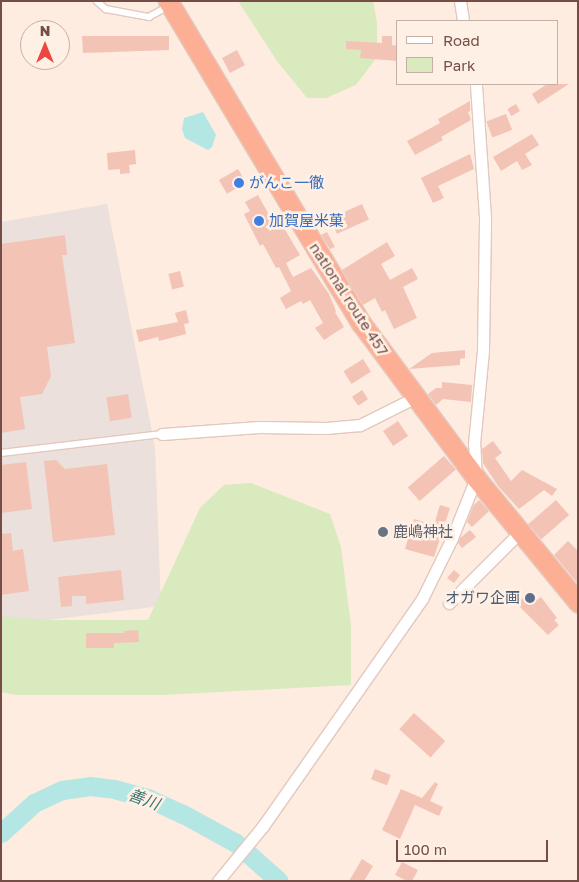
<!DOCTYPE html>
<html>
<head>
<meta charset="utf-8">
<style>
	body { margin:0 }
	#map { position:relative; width:579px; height:882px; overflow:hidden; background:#fdecdf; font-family:"Golos Text","Noto Sans JP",sans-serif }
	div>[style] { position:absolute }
	.industrial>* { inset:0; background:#ebe0db }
	.green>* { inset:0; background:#d8eabe }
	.water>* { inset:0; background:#b4e6e4 }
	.river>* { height:19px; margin:-9.5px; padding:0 9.5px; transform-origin:9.5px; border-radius:9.5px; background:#b4e6e4 }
	.building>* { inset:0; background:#f3c3b6; transform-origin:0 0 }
	.roads { filter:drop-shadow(1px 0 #e3c8be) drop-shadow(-1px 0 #e3c8be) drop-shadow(0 1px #e3c8be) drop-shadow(0 -1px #e3c8be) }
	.service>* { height:5.5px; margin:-2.75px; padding:0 2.75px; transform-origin:2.75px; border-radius:2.75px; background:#fff }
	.minor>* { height:11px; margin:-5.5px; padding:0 5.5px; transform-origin:5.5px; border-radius:5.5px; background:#fff }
	.trunk>* { height:19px; margin:-9.5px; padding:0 9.5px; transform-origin:9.5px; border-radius:9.5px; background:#fcaf94 }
	.dots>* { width:14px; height:14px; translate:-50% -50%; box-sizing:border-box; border:2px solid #fff0e6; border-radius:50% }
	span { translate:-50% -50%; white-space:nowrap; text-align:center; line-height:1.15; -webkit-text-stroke:5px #fff0e6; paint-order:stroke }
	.shop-label { font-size:15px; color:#366cbe }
	.left { translate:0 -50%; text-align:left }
	.street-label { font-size:15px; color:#744e46 }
	.worship-label { font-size:15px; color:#5b616d }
	.service-label { font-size:15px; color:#4e5e75 }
	.right { translate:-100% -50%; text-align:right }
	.water-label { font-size:16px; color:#387372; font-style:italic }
	.frame { position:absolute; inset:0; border:2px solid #744e46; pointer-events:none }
	.legend { position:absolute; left:396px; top:20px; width:162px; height:65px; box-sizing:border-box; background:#fff0e6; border:1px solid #c7afa6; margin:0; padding:6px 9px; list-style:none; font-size:15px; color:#744e46 }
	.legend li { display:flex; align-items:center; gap:10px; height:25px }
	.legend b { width:25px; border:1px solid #c7afa6 }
	.north { position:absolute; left:20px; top:20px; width:50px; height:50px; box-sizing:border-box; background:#fff0e6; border:1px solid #c7afa6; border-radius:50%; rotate:0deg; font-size:14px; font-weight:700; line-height:20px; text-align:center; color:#744e46 }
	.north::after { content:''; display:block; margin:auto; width:18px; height:22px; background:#eb4640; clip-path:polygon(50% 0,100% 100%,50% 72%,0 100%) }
	.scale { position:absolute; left:396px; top:840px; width:152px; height:22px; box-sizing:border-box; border:2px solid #744e46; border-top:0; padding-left:6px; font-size:15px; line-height:18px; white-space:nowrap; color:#744e46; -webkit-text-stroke:4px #fff0e6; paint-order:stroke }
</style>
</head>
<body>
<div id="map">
	<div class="industrial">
		<i style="clip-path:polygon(107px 204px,155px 447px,161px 606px,1px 626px,1px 222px)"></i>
	</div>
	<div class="green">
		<i style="clip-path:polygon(238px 1px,373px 1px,377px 22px,377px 57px,356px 85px,326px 98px,307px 98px,277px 61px)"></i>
		<i style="clip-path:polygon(251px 483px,330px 514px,341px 547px,351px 626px,351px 685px,163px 695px,16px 695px,1px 692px,1px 616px,46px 620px,148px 620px,200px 508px,224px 485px)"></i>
	</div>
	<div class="water">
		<i style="clip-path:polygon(203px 112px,216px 135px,212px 147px,208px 150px,185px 138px,182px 129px,184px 118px)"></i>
	</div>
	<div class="river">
		<i style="left:1px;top:833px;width:45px;rotate:-42.3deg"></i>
		<i style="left:34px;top:803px;width:31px;rotate:-25deg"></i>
		<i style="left:62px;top:790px;width:28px;rotate:-8deg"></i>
		<i style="left:90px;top:786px;width:24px;rotate:7deg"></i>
		<i style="left:114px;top:789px;width:35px;rotate:15deg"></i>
		<i style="left:148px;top:798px;width:38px;rotate:25deg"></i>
		<i style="left:183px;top:814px;width:60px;rotate:28.7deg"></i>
		<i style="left:236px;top:843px;width:57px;rotate:41.5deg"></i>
	</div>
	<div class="building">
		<i style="clip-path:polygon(82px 36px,169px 36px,169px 50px,83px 53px)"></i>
		<i style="clip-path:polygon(382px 36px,392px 36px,392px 45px,398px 46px,398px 61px,360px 58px,361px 50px,346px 49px,346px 41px,382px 43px)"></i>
		<i style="left:237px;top:50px;width:17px;height:17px;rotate:62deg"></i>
		<i style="clip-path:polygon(547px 84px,569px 84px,538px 104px,532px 94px)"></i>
		<i style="clip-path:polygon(470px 101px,470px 111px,468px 112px,471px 120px,441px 137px,443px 140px,415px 155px,407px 141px,440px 123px,438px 119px)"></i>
		<i style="left:516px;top:104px;width:8px;height:10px;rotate:60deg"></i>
		<i style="left:506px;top:114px;width:17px;height:21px;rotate:69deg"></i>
		<i style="clip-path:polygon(532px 134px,539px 145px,525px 154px,532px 165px,522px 170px,517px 161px,501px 171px,493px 157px)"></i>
		<i style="clip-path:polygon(135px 150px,136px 164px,129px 165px,130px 173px,120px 174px,120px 169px,108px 170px,107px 153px)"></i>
		<i style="clip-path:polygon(470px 154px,474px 169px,438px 186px,444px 198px,433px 203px,421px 178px)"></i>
		<i style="left:238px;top:169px;width:16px;height:22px;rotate:60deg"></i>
		<i style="clip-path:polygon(258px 195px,273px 222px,280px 221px,300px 255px,286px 263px,293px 277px,311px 268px,329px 294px,336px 311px,335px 312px,344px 327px,324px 340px,315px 328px,323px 323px,310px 300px,303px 304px,301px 301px,286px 309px,280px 298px,291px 291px,279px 267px,276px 268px,263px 244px,260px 246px,244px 214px,250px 211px,245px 202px)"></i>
		<i style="left:362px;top:204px;width:17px;height:35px;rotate:66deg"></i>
		<i style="clip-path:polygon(327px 232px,335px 247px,330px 249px,321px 235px)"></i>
		<i style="clip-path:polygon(65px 235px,67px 255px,62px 255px,75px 343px,47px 347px,51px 376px,42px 394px,20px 397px,25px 429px,1px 433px,1px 244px)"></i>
		<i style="clip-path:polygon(387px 242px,395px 256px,381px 264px,390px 280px,412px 268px,418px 279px,403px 287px,417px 318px,394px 329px,385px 310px,382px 312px,375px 298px,363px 305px,342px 270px)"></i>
		<i style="left:180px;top:271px;width:16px;height:12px;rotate:76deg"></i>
		<i style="clip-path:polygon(186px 310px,189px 323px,184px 324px,186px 334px,159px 341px,158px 337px,139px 342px,136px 330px,178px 322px,175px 313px)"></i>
		<i style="clip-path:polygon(465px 350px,465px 358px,460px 359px,460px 365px,409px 369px,432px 353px)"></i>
		<i style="left:363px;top:359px;width:15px;height:23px;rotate:58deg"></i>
		<i style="clip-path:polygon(442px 382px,472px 385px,471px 402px,443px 399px,436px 405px,428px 394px,436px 388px,442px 388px)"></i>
		<i style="left:362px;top:390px;width:11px;height:12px;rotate:56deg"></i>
		<i style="left:128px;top:394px;width:24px;height:22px;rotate:81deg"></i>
		<i style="left:398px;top:421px;width:18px;height:18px;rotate:56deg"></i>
		<i style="clip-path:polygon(493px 441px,502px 453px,495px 458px,511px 481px,522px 470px,557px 489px,552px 496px,544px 490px,519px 509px,498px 486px,483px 463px,482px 449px)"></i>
		<i style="left:444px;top:456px;width:18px;height:48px;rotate:49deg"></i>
		<i style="clip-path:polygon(56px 460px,65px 469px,107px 464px,115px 535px,53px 542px,44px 461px)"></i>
		<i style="clip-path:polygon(26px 462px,32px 509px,1px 513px,1px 465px)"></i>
		<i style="clip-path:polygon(479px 500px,489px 511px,472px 527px,467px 522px,473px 506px)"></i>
		<i style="left:556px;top:500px;width:20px;height:37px;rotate:49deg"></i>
		<i style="clip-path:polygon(440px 505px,450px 508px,434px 557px,405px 549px,414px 519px,434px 525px)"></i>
		<i style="clip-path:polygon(470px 530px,476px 537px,462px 548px,458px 543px,460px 538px)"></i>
		<i style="clip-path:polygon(11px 533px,13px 551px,23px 549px,29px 591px,1px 595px,1px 534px)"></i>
		<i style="clip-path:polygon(568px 541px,578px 551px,578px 584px,554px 555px)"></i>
		<i style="clip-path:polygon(121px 570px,124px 600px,86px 604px,86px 596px,72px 596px,72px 606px,61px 607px,58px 577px)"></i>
		<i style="clip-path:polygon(454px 570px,460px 575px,454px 583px,447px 578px)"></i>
		<i style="clip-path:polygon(529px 592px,537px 600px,541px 597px,557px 618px,554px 620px,559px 625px,548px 635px,517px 604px)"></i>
		<i style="clip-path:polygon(138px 630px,139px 642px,114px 643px,114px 648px,86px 648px,86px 633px,124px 633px,124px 631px)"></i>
		<i style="left:414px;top:713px;width:42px;height:22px;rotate:42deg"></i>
		<i style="left:375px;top:769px;width:17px;height:11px;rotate:21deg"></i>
		<i style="clip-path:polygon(435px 782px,438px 784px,430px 801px,443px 807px,439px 816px,415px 805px,400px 839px,382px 830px,401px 789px,422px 798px)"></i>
		<i style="clip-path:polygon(362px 859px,373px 866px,364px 881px,349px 881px)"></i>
		<i style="clip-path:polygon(402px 862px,418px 870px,412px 881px,407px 881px,395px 875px)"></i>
	</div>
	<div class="roads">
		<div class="service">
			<i style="left:97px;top:1px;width:12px;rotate:42deg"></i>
			<i style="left:106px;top:9px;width:44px;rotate:10.5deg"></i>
			<i style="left:149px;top:17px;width:23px;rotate:-29deg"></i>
			<i style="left:1px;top:453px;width:162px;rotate:-6.7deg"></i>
		</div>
		<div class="minor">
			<i style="left:460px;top:1px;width:20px;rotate:81deg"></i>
			<i style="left:162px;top:434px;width:97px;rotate:-4.1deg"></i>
			<i style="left:259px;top:427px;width:67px;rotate:0.9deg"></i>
			<i style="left:326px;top:428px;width:34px;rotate:-5deg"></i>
			<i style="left:360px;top:425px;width:63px;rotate:-26.6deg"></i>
			<i style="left:449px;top:603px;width:100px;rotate:-45deg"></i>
			<i style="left:218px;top:881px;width:71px;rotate:-50.7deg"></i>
			<i style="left:263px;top:826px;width:277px;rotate:-55deg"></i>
			<i style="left:422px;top:599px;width:68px;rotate:-63.8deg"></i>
			<i style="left:452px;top:538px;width:65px;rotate:-68.2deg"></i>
			<i style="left:476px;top:478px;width:34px;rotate:-93deg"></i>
			<i style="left:474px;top:444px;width:94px;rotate:-84.5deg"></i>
			<i style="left:483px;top:350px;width:133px;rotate:-89.1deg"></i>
			<i style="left:485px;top:217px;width:133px;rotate:-93.9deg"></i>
		</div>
		<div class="trunk">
			<i style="left:168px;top:1px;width:375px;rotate:59.1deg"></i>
			<i style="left:361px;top:323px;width:193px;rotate:53.4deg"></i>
			<i style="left:476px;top:478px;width:161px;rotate:50.6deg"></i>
		</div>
	</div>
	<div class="dots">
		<i style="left:239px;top:183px;background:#3f7fe0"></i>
		<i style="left:259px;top:221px;background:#3f7fe0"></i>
		<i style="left:383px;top:532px;background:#6b7280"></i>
		<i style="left:530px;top:598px;background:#5c6f8a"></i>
	</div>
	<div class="shop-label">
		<span class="left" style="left:249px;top:183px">がんこ一徹</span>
		<span class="left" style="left:269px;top:221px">加賀屋米菓</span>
	</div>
	<div class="street-label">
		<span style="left:349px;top:299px;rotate:57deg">national route 457</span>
	</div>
	<div class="worship-label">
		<span class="left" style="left:393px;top:532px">鹿嶋神社</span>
	</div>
	<div class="service-label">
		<span class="right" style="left:520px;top:598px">オガワ企画</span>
	</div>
	<div class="water-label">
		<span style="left:144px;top:799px;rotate:20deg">善川</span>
	</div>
	<div class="frame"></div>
	<ul class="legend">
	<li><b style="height:6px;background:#fff"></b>Road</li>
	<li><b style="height:14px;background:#d8eabe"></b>Park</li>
	</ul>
	<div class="north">N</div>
	<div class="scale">100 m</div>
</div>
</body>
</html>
